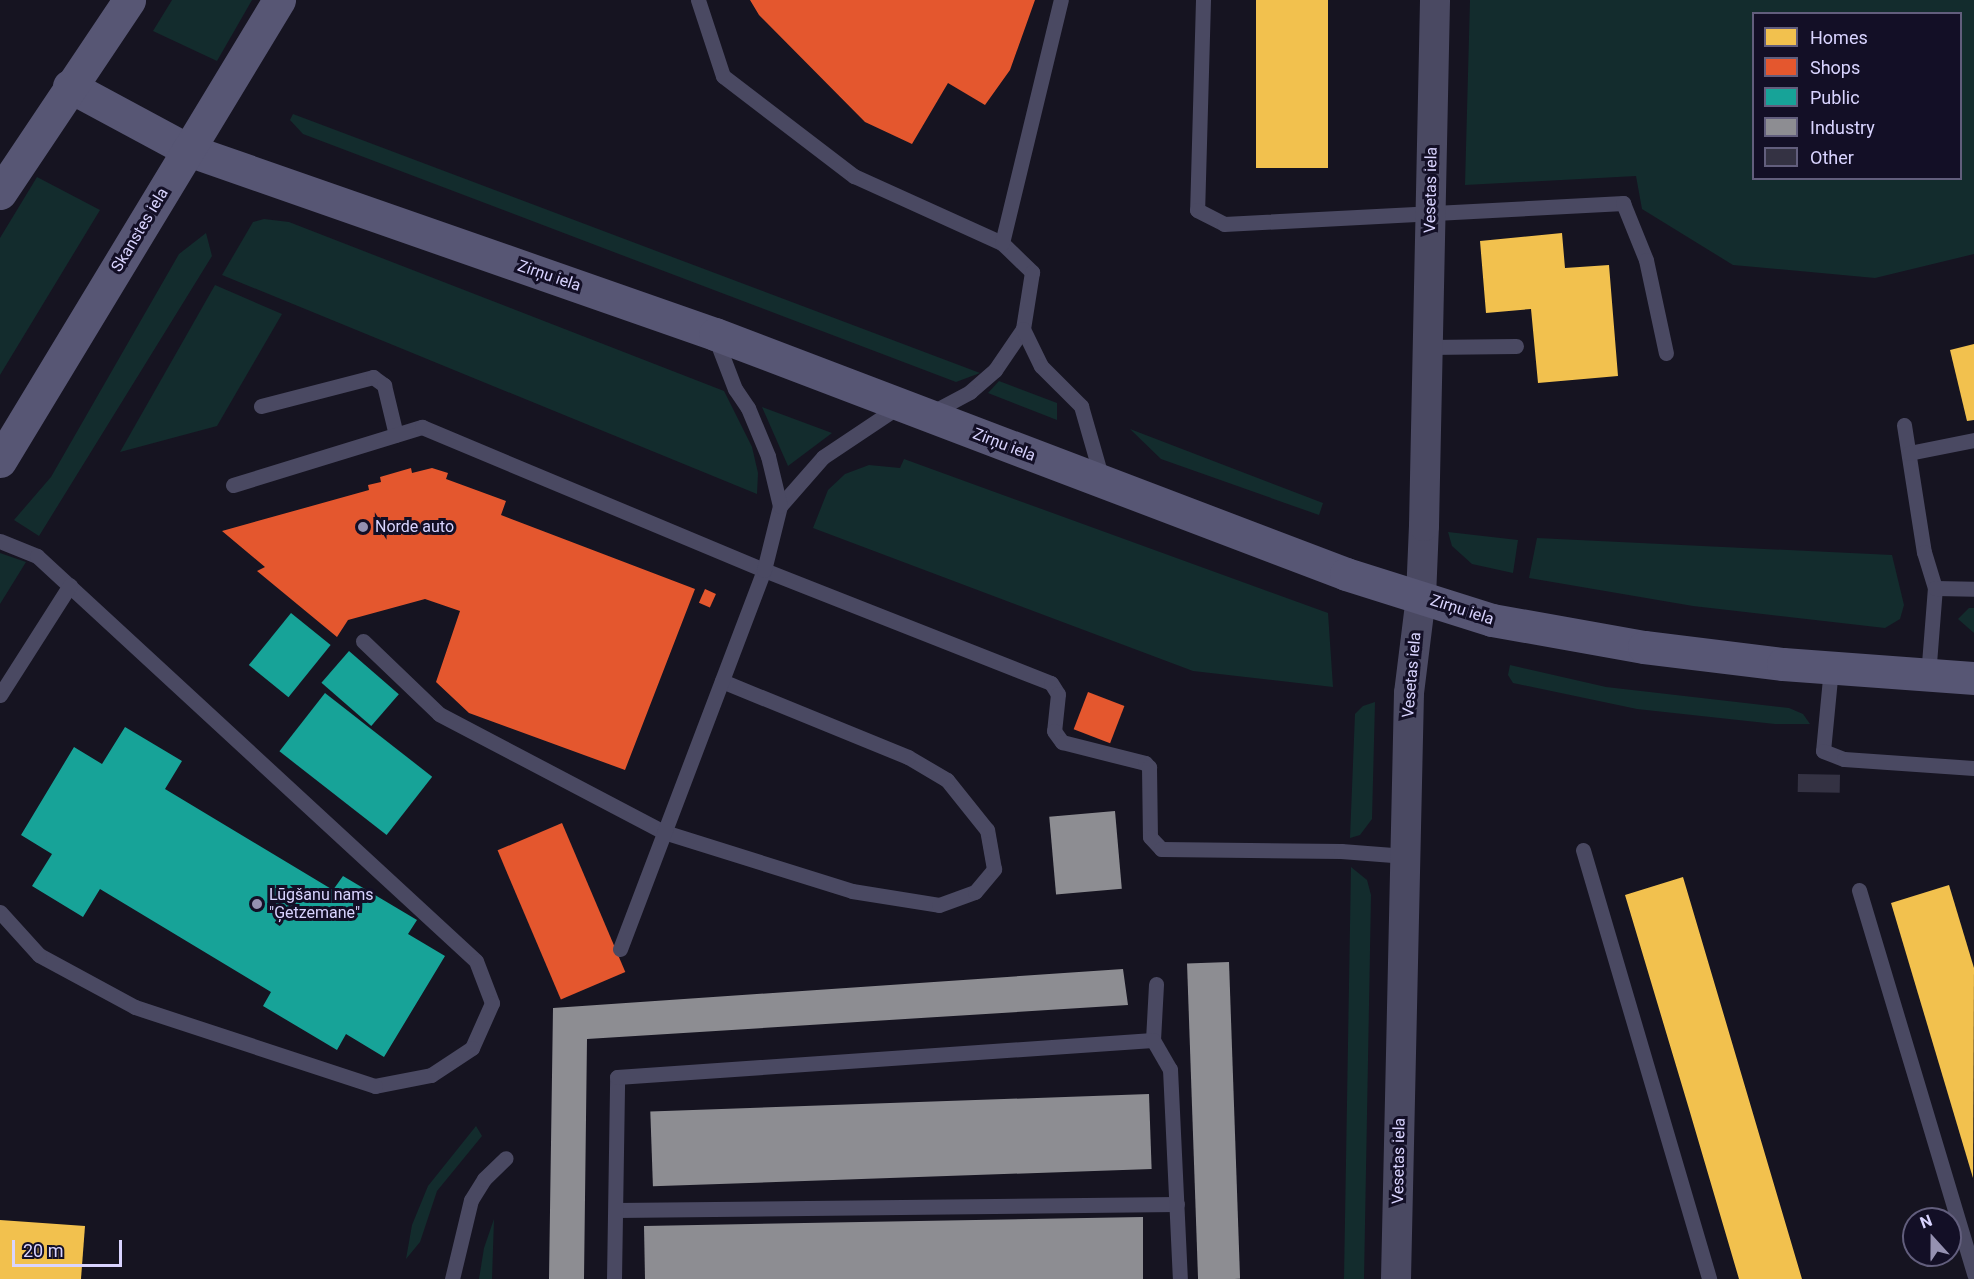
<!DOCTYPE html>
<html>
<head>
<meta charset="utf-8">
<style>
	body { margin:0 }
	#map { position:relative; width:1974px; height:1279px; overflow:hidden; background:#161421; font-family:Roboto,sans-serif }
	div>[style] { position:absolute }
	.green>* { inset:0; background:#132c2d }
	.homes>* { inset:0; background:#f2c14e; transform-origin:0 0 }
	.shops>* { inset:0; background:#e4572e; transform-origin:0 0 }
	.public>* { inset:0; background:#17a398; transform-origin:0 0 }
	.industry>* { inset:0; background:#8d8d92; transform-origin:0 0 }
	.building>* { inset:0; background:#343243; transform-origin:0 0 }
	.lane>* { height:15px; margin:-7.5px; padding:0 7.5px; transform-origin:7.5px; border-radius:7.5px; background:#4a4962 }
	.street>* { height:30px; margin:-15px; padding:0 15px; transform-origin:15px; border-radius:15px; background:#4a4962 }
	.secondary>* { height:33px; margin:-16.5px; padding:0 16.5px; transform-origin:16.5px; border-radius:16.5px; background:#575674 }
	.dots>* { width:16px; height:16px; translate:-50% -50%; box-sizing:border-box; border:3px solid #130f26; border-radius:50% }
	span { translate:-50% -50%; white-space:nowrap; text-align:center; line-height:1.15; -webkit-text-stroke:6px #130f26; paint-order:stroke }
	.street-label { font-size:16px; color:#d9d4ff }
	.poi-label { font-size:16px; color:#d9d4ff }
	.left { translate:0 -50%; text-align:left }
	.legend { position:absolute; left:1752px; top:12px; width:210px; height:168px; box-sizing:border-box; background:#130f26; border:2px solid #625e7d; margin:0; padding:8px 10px; list-style:none; font-size:18px; color:#d9d4ff }
	.legend li { display:flex; align-items:center; gap:12px; height:30px }
	.legend b { width:30px; border:2px solid #625e7d }
	.north { position:absolute; left:1902px; top:1207px; width:60px; height:60px; box-sizing:border-box; background:#130f26; border:2px solid #625e7d; border-radius:50%; rotate:339deg; font-size:16px; font-weight:700; line-height:24px; text-align:center; color:#d9d4ff }
	.north::after { content:''; display:block; margin:auto; width:21px; height:27px; background:#9591b1; clip-path:polygon(50% 0,100% 100%,50% 72%,0 100%) }
	.scale { position:absolute; left:12px; top:1240px; width:110px; height:27px; box-sizing:border-box; border:3px solid #d9d4ff; border-top:0; padding-left:8px; font-size:18px; line-height:21px; white-space:nowrap; color:#d9d4ff; -webkit-text-stroke:4px #130f26; paint-order:stroke }
</style>
</head>
<body>
<div id="map">
	<div class="green">
		<i style="clip-path:polygon(172px 0,252px 0,217px 61px,153px 31px)"></i>
		<i style="clip-path:polygon(evenodd,1470px 0,1974px 0,1974px 254px,1875px 278px,1733px 265px,1642px 209px,1636px 176px,1465px 185px,1470px 0,1754px 14px,1960px 14px,1960px 178px,1754px 178px,1754px 14px)"></i>
		<i style="clip-path:polygon(293px 114px,980px 373px,956px 382px,303px 134px,290px 120px)"></i>
		<i style="clip-path:polygon(37px 177px,100px 210px,0 375px,0 238px)"></i>
		<i style="clip-path:polygon(264px 219px,289px 222px,724px 391px,752px 447px,758px 473px,757px 494px,222px 275px,253px 222px)"></i>
		<i style="clip-path:polygon(206px 233px,212px 256px,39px 536px,14px 520px,51px 477px,179px 254px)"></i>
		<i style="clip-path:polygon(215px 285px,282px 314px,217px 426px,120px 452px)"></i>
		<i style="clip-path:polygon(999px 381px,1057px 403px,1057px 420px,988px 393px)"></i>
		<i style="clip-path:polygon(762px 407px,832px 433px,788px 466px)"></i>
		<i style="clip-path:polygon(1130px 429px,1323px 503px,1319px 515px,1161px 459px)"></i>
		<i style="clip-path:polygon(904px 459px,1328px 613px,1333px 687px,1193px 671px,813px 528px,828px 490px,845px 474px,869px 465px,900px 468px)"></i>
		<i style="clip-path:polygon(1448px 532px,1518px 540px,1513px 573px,1472px 564px,1452px 546px)"></i>
		<i style="clip-path:polygon(1537px 538px,1892px 555px,1904px 605px,1900px 619px,1885px 628px,1693px 606px,1529px 578px)"></i>
		<i style="clip-path:polygon(0 553px,26px 562px,0 604px)"></i>
		<i style="clip-path:polygon(1969px 608px,1974px 608px,1974px 633px,1958px 619px)"></i>
		<i style="clip-path:polygon(1510px 665px,1606px 687px,1789px 708px,1803px 714px,1810px 724px,1775px 724px,1637px 709px,1513px 683px,1508px 675px)"></i>
		<i style="clip-path:polygon(1375px 702px,1372px 819px,1360px 835px,1350px 838px,1355px 714px,1363px 706px)"></i>
		<i style="clip-path:polygon(1351px 867px,1367px 880px,1371px 895px,1364px 1279px,1344px 1279px)"></i>
		<i style="clip-path:polygon(476px 1126px,482px 1136px,437px 1191px,420px 1242px,406px 1259px,412px 1225px,428px 1186px)"></i>
		<i style="clip-path:polygon(494px 1219px,492px 1279px,479px 1279px,484px 1248px)"></i>
	</div>
	<div class="homes">
		<i style="left:1256px;top:0;width:72px;height:168px"></i>
		<i style="clip-path:polygon(1562px 233px,1565px 268px,1609px 265px,1618px 376px,1538px 383px,1531px 309px,1486px 313px,1480px 241px)"></i>
		<i style="clip-path:polygon(1974px 344px,1974px 420px,1967px 421px,1950px 350px)"></i>
		<i style="clip-path:polygon(1683px 877px,1802px 1279px,1739px 1279px,1689px 1109px,1625px 895px)"></i>
		<i style="clip-path:polygon(1949px 885px,1974px 968px,1973px 1178px,1891px 903px)"></i>
		<i style="clip-path:polygon(0 1220px,85px 1226px,81px 1279px,0 1279px)"></i>
	</div>
	<div class="shops">
		<i style="clip-path:polygon(750px 0,1035px 0,1010px 70px,985px 105px,948px 83px,912px 144px,865px 122px,759px 15px)"></i>
		<i style="clip-path:polygon(411px 468px,412px 473px,432px 468px,448px 473px,446px 479px,506px 501px,501px 515px,695px 589px,625px 770px,469px 713px,436px 682px,460px 611px,425px 599px,348px 620px,337px 637px,257px 571px,265px 567px,222px 531px,369px 490px,368px 485px,381px 482px,380px 477px)"></i>
		<i style="left:705px;top:589px;width:12px;height:15px;rotate:24deg"></i>
		<i style="left:1088px;top:692px;width:39px;height:40px;rotate:21deg"></i>
		<i style="left:562px;top:823px;width:162px;height:70px;rotate:67deg"></i>
	</div>
	<div class="public">
		<i style="left:291px;top:613px;width:51px;height:67px;rotate:39deg"></i>
		<i style="left:349px;top:651px;width:66px;height:42px;rotate:41deg"></i>
		<i style="left:325px;top:693px;width:136px;height:74px;rotate:38deg"></i>
		<i style="clip-path:polygon(125px 727px,182px 761px,165px 789px,333px 890px,343px 876px,417px 920px,408px 934px,445px 956px,384px 1057px,346px 1034px,337px 1050px,263px 1006px,271px 992px,100px 889px,83px 917px,32px 886px,52px 854px,21px 835px,74px 747px,102px 764px)"></i>
	</div>
	<div class="industry">
		<i style="left:1115px;top:811px;width:78px;height:66px;rotate:85deg"></i>
		<i style="left:1229px;top:962px;width:317px;height:42px;rotate:88deg"></i>
		<i style="clip-path:polygon(1123px 969px,1128px 1005px,587px 1039px,584px 1279px,549px 1279px,553px 1008px)"></i>
		<i style="left:1149px;top:1094px;width:75px;height:499px;rotate:88deg"></i>
		<i style="clip-path:polygon(1143px 1217px,1143px 1279px,645px 1279px,644px 1226px)"></i>
	</div>
	<div class="building">
		<i style="left:1798px;top:774px;width:42px;height:18px;rotate:1deg"></i>
	</div>
	<div class="lane">
		<i style="left:698px;top:0;width:80px;rotate:71.8deg"></i>
		<i style="left:723px;top:76px;width:165px;rotate:37.4deg"></i>
		<i style="left:854px;top:176px;width:162px;rotate:24.4deg"></i>
		<i style="left:1002px;top:243px;width:42px;rotate:44deg"></i>
		<i style="left:1032px;top:272px;width:58px;rotate:99deg"></i>
		<i style="left:1023px;top:329px;width:50px;rotate:124.3deg"></i>
		<i style="left:995px;top:370px;width:33px;rotate:139deg"></i>
		<i style="left:970px;top:392px;width:47px;rotate:151.8deg"></i>
		<i style="left:1203px;top:0;width:210px;rotate:91.6deg"></i>
		<i style="left:1197px;top:210px;width:30px;rotate:27deg"></i>
		<i style="left:1224px;top:224px;width:400px;rotate:-3deg"></i>
		<i style="left:1623px;top:203px;width:61px;rotate:68deg"></i>
		<i style="left:1646px;top:260px;width:95px;rotate:77.9deg"></i>
		<i style="left:1002px;top:243px;width:250px;rotate:-76.4deg"></i>
		<i style="left:1023px;top:329px;width:41px;rotate:64.1deg"></i>
		<i style="left:1041px;top:366px;width:57px;rotate:45deg"></i>
		<i style="left:1081px;top:406px;width:76px;rotate:74deg"></i>
		<i style="left:1428px;top:347px;width:88px;rotate:-0.7deg"></i>
		<i style="left:261px;top:406px;width:116px;rotate:-14.5deg"></i>
		<i style="left:373px;top:377px;width:14px;rotate:36deg"></i>
		<i style="left:384px;top:385px;width:51px;rotate:76.5deg"></i>
		<i style="left:1904px;top:425px;width:129px;rotate:81.1deg"></i>
		<i style="left:1924px;top:552px;width:38px;rotate:73deg"></i>
		<i style="left:1909px;top:453px;width:66px;rotate:-11.3deg"></i>
		<i style="left:233px;top:485px;width:198px;rotate:-17.1deg"></i>
		<i style="left:422px;top:427px;width:371px;rotate:22.7deg"></i>
		<i style="left:764px;top:570px;width:308px;rotate:21.5deg"></i>
		<i style="left:1051px;top:683px;width:13px;rotate:58deg"></i>
		<i style="left:1058px;top:694px;width:37px;rotate:96deg"></i>
		<i style="left:1054px;top:731px;width:14px;rotate:54deg"></i>
		<i style="left:1062px;top:742px;width:86px;rotate:14.2deg"></i>
		<i style="left:1145px;top:763px;width:6px;rotate:45deg"></i>
		<i style="left:1149px;top:767px;width:70px;rotate:89.2deg"></i>
		<i style="left:1150px;top:837px;width:16px;rotate:47deg"></i>
		<i style="left:1161px;top:849px;width:180px;rotate:0.6deg"></i>
		<i style="left:1341px;top:851px;width:65px;rotate:4.4deg"></i>
		<i style="left:780px;top:506px;width:65px;rotate:-48.7deg"></i>
		<i style="left:823px;top:457px;width:94px;rotate:-33.7deg"></i>
		<i style="left:0;top:541px;width:40px;rotate:22deg"></i>
		<i style="left:37px;top:556px;width:597px;rotate:42.69deg"></i>
		<i style="left:476px;top:961px;width:45px;rotate:69.1deg"></i>
		<i style="left:492px;top:1003px;width:49px;rotate:114deg"></i>
		<i style="left:472px;top:1048px;width:49px;rotate:146.6deg"></i>
		<i style="left:431px;top:1075px;width:57px;rotate:168.9deg"></i>
		<i style="left:375px;top:1086px;width:253px;rotate:-161.8deg"></i>
		<i style="left:135px;top:1007px;width:109px;rotate:-151.6deg"></i>
		<i style="left:39px;top:955px;width:58px;rotate:-132.2deg"></i>
		<i style="left:363px;top:641px;width:105px;rotate:43.8deg"></i>
		<i style="left:439px;top:714px;width:254px;rotate:27.7deg"></i>
		<i style="left:664px;top:832px;width:197px;rotate:17.4deg"></i>
		<i style="left:852px;top:891px;width:88px;rotate:9.1deg"></i>
		<i style="left:939px;top:905px;width:38px;rotate:-20deg"></i>
		<i style="left:975px;top:892px;width:30px;rotate:-50deg"></i>
		<i style="left:994px;top:869px;width:40px;rotate:-100deg"></i>
		<i style="left:987px;top:830px;width:64px;rotate:-128.7deg"></i>
		<i style="left:947px;top:780px;width:45px;rotate:-149.5deg"></i>
		<i style="left:908px;top:757px;width:201px;rotate:-157.8deg"></i>
		<i style="left:1831px;top:668px;width:83px;rotate:95.5deg"></i>
		<i style="left:1823px;top:751px;width:22px;rotate:21deg"></i>
		<i style="left:1844px;top:759px;width:130px;rotate:4deg"></i>
		<i style="left:1928px;top:676px;width:88px;rotate:-85.5deg"></i>
		<i style="left:1935px;top:588px;width:39px;rotate:1deg"></i>
		<i style="left:0;top:695px;width:130px;rotate:-57.5deg"></i>
		<i style="left:1583px;top:850px;width:447px;rotate:73.6deg"></i>
		<i style="left:1859px;top:890px;width:401px;rotate:73.3deg"></i>
		<i style="left:620px;top:949px;width:405px;rotate:-69.2deg"></i>
		<i style="left:764px;top:570px;width:66px;rotate:-76deg"></i>
		<i style="left:780px;top:506px;width:51px;rotate:-103.5deg"></i>
		<i style="left:768px;top:456px;width:52px;rotate:-112.6deg"></i>
		<i style="left:748px;top:408px;width:23px;rotate:-124deg"></i>
		<i style="left:735px;top:389px;width:56px;rotate:-111deg"></i>
		<i style="left:1153px;top:1040px;width:56px;rotate:-86.9deg"></i>
		<i style="left:616px;top:1210px;width:561px;rotate:-0.61deg"></i>
		<i style="left:452px;top:1279px;width:81px;rotate:-76.5deg"></i>
		<i style="left:471px;top:1200px;width:25px;rotate:-58deg"></i>
		<i style="left:484px;top:1179px;width:30px;rotate:-44deg"></i>
		<i style="left:614px;top:1279px;width:202px;rotate:-89.1deg"></i>
		<i style="left:617px;top:1077px;width:537px;rotate:-3.95deg"></i>
		<i style="left:1153px;top:1040px;width:34px;rotate:60deg"></i>
		<i style="left:1170px;top:1069px;width:210px;rotate:87.3deg"></i>
	</div>
	<div class="street">
		<i style="left:1396px;top:1279px;width:586px;rotate:-88.73deg"></i>
		<i style="left:1409px;top:693px;width:97px;rotate:-82.9deg"></i>
		<i style="left:1421px;top:597px;width:71px;rotate:-87.6deg"></i>
		<i style="left:1424px;top:526px;width:526px;rotate:-88.8deg"></i>
	</div>
	<div class="secondary">
		<i style="left:69px;top:86px;width:135px;rotate:28.3deg"></i>
		<i style="left:188px;top:150px;width:558px;rotate:19.25deg"></i>
		<i style="left:715px;top:334px;width:675px;rotate:20.82deg"></i>
		<i style="left:1346px;top:574px;width:153px;rotate:17.5deg"></i>
		<i style="left:1492px;top:620px;width:154px;rotate:10.1deg"></i>
		<i style="left:1644px;top:647px;width:140px;rotate:7deg"></i>
		<i style="left:1783px;top:664px;width:192px;rotate:4.2deg"></i>
		<i style="left:0;top:193px;width:232px;rotate:-56.2deg"></i>
		<i style="left:0;top:461px;width:539px;rotate:-58.82deg"></i>
	</div>
	<div class="dots">
		<i style="left:363px;top:527px;background:#9591b1"></i>
		<i style="left:257px;top:904px;background:#9591b1"></i>
	</div>
	<div class="street-label">
		<span style="left:1431px;top:190px;rotate:-89deg">Vesetas iela</span>
		<span style="left:140px;top:230px;rotate:-59deg">Skanstes iela</span>
		<span style="left:549px;top:276px;rotate:19deg">Zirņu iela</span>
		<span style="left:1004px;top:445px;rotate:21deg">Zirņu iela</span>
		<span style="left:1462px;top:610px;rotate:18deg">Zirņu iela</span>
		<span style="left:1412px;top:675px;rotate:-85deg">Vesetas iela</span>
		<span style="left:1399px;top:1161px;rotate:-89deg">Vesetas iela</span>
	</div>
	<div class="poi-label">
		<span class="left" style="left:375px;top:527px">Norde auto</span>
		<span class="left" style="left:269px;top:904px">Lūgšanu nams<br>"Ģetzemane"</span>
	</div>
	<ul class="legend">
	<li><b style="height:16px;background:#f2c14e"></b>Homes</li>
	<li><b style="height:16px;background:#e4572e"></b>Shops</li>
	<li><b style="height:16px;background:#17a398"></b>Public</li>
	<li><b style="height:16px;background:#8d8d92"></b>Industry</li>
	<li><b style="height:16px;background:#343243"></b>Other</li>
	</ul>
	<div class="north">N</div>
	<div class="scale">20 m</div>
</div>
</body>
</html>
